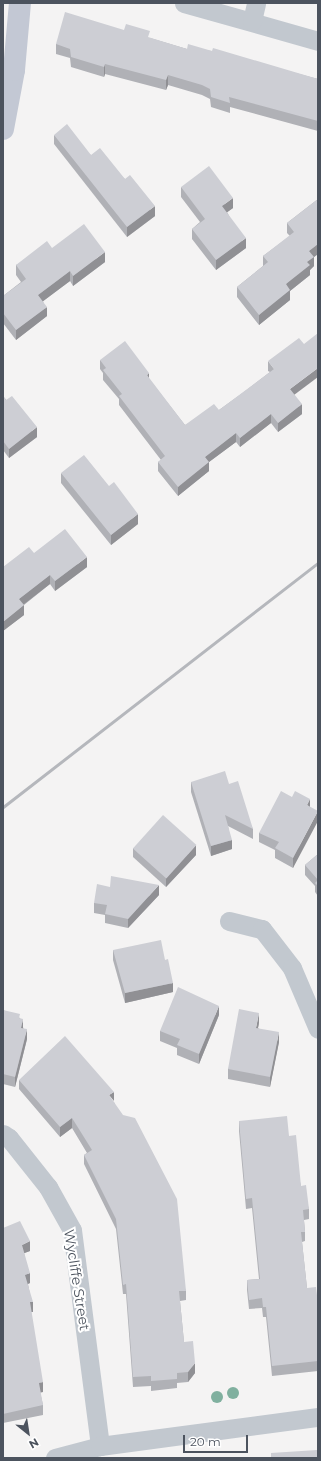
<!DOCTYPE html>
<html>
<head>
<meta charset="utf-8">
<style>
	body { margin:0 }
	#map { position:relative; width:321px; height:1461px; overflow:hidden; background:#f4f3f3; font-family:Montserrat,sans-serif }
	div>[style] { position:absolute }
	.street>* { height:19px; margin:-9.5px; padding:0 9.5px; transform-origin:9.5px; border-radius:9.5px; background:#c2c8cf }
	.secondary>* { height:22px; margin:-11px; padding:0 11px; transform-origin:11px; border-radius:11px; background:#c3c8d4 }
	.rail>* { height:3px; margin:-1.5px; padding:0 1.5px; transform-origin:1.5px; border-radius:1.5px; background:#b5b7bc }
	.trees>* { width:12px; height:12px; margin:-6px; border-radius:50%; background:#80b09f }
	.wall>* { inset:0; background:#b0b1b6 }
	.shaded-wall>* { inset:0; background:#909094; transform-origin:0 0 }
	.building>* { inset:0; background:#cdced4; transform-origin:0 0 }
	span { translate:-50% -50%; white-space:nowrap; text-align:center; line-height:1.15; -webkit-text-stroke:4px #fff; paint-order:stroke }
	.street-label { font-size:14px; color:#4c535e }
	.frame { position:absolute; inset:0; border:4px solid #4c535e; pointer-events:none }
	.north { position:absolute; left:8px; top:1413px; width:40px; height:40px; -webkit-text-stroke:3px #fff; paint-order:stroke; rotate:150deg; font-size:11px; font-weight:700; line-height:16px; text-align:center; color:#4c535e }
	.north::after { content:''; display:block; margin:auto; width:14px; height:18px; background:#4c535e; clip-path:polygon(50% 0,100% 100%,50% 72%,0 100%) }
	.scale { position:absolute; left:183px; top:1435px; width:65px; height:18px; box-sizing:border-box; border:2px solid #4c535e; border-top:0; padding-left:5px; font-size:12px; line-height:14px; white-space:nowrap; color:#4c535e; -webkit-text-stroke:3px #fff; paint-order:stroke }
</style>
</head>
<body>
<div id="map">
	<div class="street">
		<i style="left:184px;top:3px;width:139px;rotate:15.8deg"></i>
		<i style="left:252px;top:21px;width:18px;rotate:-77deg"></i>
		<i style="left:229px;top:921px;width:34px;rotate:14deg"></i>
		<i style="left:262px;top:929px;width:49px;rotate:52.4deg"></i>
		<i style="left:292px;top:968px;width:66px;rotate:66.9deg"></i>
		<i style="left:3px;top:1134px;width:7px;rotate:34deg"></i>
		<i style="left:9px;top:1138px;width:63px;rotate:51.5deg"></i>
		<i style="left:48px;top:1187px;width:49px;rotate:60.8deg"></i>
		<i style="left:72px;top:1230px;width:218px;rotate:82.6deg"></i>
		<i style="left:55px;top:1458px;width:47px;rotate:-14.9deg"></i>
		<i style="left:100px;top:1446px;width:220px;rotate:-7.6deg"></i>
	</div>
	<div class="secondary">
		<i style="left:3px;top:129px;width:60px;rotate:-79.4deg"></i>
		<i style="left:14px;top:70px;width:67px;rotate:-84.9deg"></i>
	</div>
	<div class="rail">
		<i style="left:3px;top:807px;width:398px;rotate:-37.8deg"></i>
	</div>
	<div class="trees">
		<i style="left:233px;top:1393px"></i>
		<i style="left:217px;top:1397px"></i>
	</div>
	<div class="wall">
		<i style="clip-path:polygon(150px 38px,187px 49px,212px 51px,318px 79px,318px 131px,230px 107px,230px 113px,211px 107px,210px 99px,202px 95px,168px 85px,166px 90px,105px 74px,104px 77px,71px 67px,70px 58px,56px 54px,56px 44px)"></i>
		<i style="clip-path:polygon(54px 135px,91px 155px,125px 179px,155px 216px,127px 237px,54px 144px)"></i>
		<i style="clip-path:polygon(181px 187px,233px 208px,227px 212px,246px 248px,216px 270px,192px 239px,192px 229px,200px 222px,181px 197px)"></i>
		<i style="clip-path:polygon(318px 199px,318px 254px,314px 257px,314px 266px,310px 270px,310px 275px,290px 291px,290px 300px,259px 325px,237px 297px,237px 287px,263px 266px,263px 256px,290px 236px,287px 233px,287px 223px)"></i>
		<i style="clip-path:polygon(52px 248px,105px 262px,73px 286px,70px 281px,43px 301px,47px 316px,16px 340px,3px 323px,3px 296px,21px 282px,16px 275px,16px 265px)"></i>
		<i style="clip-path:polygon(100px 360px,149px 379px,185px 425px,219px 410px,244px 392px,270px 372px,268px 371px,268px 361px,294px 395px,302px 414px,278px 432px,271px 423px,240px 447px,236px 442px,209px 462px,209px 471px,178px 496px,158px 471px,158px 462px,161px 460px,119px 405px,119px 399px,103px 380px,103px 373px,100px 369px)"></i>
		<i style="clip-path:polygon(3px 396px,37px 437px,9px 458px,3px 450px)"></i>
		<i style="clip-path:polygon(61px 473px,138px 524px,111px 545px,61px 483px)"></i>
		<i style="clip-path:polygon(34px 553px,87px 567px,55px 591px,50px 584px,24px 605px,24px 615px,3px 631px,3px 567px)"></i>
		<i style="clip-path:polygon(191px 782px,229px 784px,253px 829px,253px 839px,228px 826px,232px 849px,211px 856px,191px 792px)"></i>
		<i style="clip-path:polygon(310px 807px,293px 868px,275px 858px,275px 850px,259px 842px,259px 833px)"></i>
		<i style="clip-path:polygon(133px 848px,196px 855px,166px 887px,133px 857px)"></i>
		<i style="clip-path:polygon(318px 854px,318px 896px,315px 892px,315px 886px,305px 875px,305px 865px)"></i>
		<i style="clip-path:polygon(159px 895px,128px 928px,105px 923px,105px 915px,94px 913px,94px 903px)"></i>
		<i style="clip-path:polygon(113px 950px,165px 960px,173px 992px,125px 1003px,113px 960px)"></i>
		<i style="clip-path:polygon(3px 1010px,20px 1018px,27px 1039px,15px 1087px,3px 1084px)"></i>
		<i style="clip-path:polygon(219px 1015px,199px 1064px,177px 1055px,177px 1048px,160px 1041px,160px 1031px)"></i>
		<i style="clip-path:polygon(259px 1023px,258px 1028px,279px 1042px,270px 1087px,228px 1079px,228px 1069px)"></i>
		<i style="clip-path:polygon(19px 1080px,114px 1102px,186px 1291px,186px 1300px,180px 1301px,184px 1342px,195px 1373px,188px 1382px,177px 1383px,177px 1388px,151px 1391px,151px 1386px,133px 1387px,126px 1294px,123px 1294px,116px 1229px,84px 1164px,84px 1155px,87px 1153px,72px 1128px,60px 1137px,19px 1089px)"></i>
		<i style="clip-path:polygon(239px 1121px,289px 1136px,301px 1186px,309px 1209px,309px 1219px,304px 1220px,305px 1232px,305px 1241px,302px 1242px,307px 1288px,318px 1303px,318px 1371px,272px 1376px,266px 1317px,263px 1317px,262px 1308px,249px 1309px,247px 1290px,247px 1280px,259px 1279px,252px 1208px,246px 1209px,239px 1131px)"></i>
		<i style="clip-path:polygon(3px 1228px,30px 1251px,24px 1253px,30px 1283px,28px 1284px,33px 1311px,31px 1312px,43px 1392px,40px 1392px,43px 1405px,43px 1415px,3px 1423px)"></i>
	</div>
	<div class="shaded-wall">
		<i style="clip-path:polygon(105px 64px,105px 74px,104px 77px,104px 67px)"></i>
		<i style="clip-path:polygon(168px 75px,168px 85px,166px 90px,166px 80px)"></i>
		<i style="clip-path:polygon(233px 198px,233px 208px,222px 216px,222px 206px)"></i>
		<i style="clip-path:polygon(155px 206px,155px 216px,127px 237px,127px 227px)"></i>
		<i style="clip-path:polygon(246px 238px,246px 248px,216px 270px,216px 260px)"></i>
		<i style="clip-path:polygon(318px 244px,318px 254px,314px 257px,314px 266px,310px 270px,310px 275px,290px 291px,290px 300px,259px 325px,259px 315px,286px 284px,307px 262px,309px 251px)"></i>
		<i style="clip-path:polygon(105px 252px,105px 262px,73px 286px,73px 276px)"></i>
		<i style="clip-path:polygon(70px 271px,70px 281px,38px 305px,38px 295px)"></i>
		<i style="clip-path:polygon(47px 307px,47px 316px,16px 340px,16px 330px)"></i>
		<i style="clip-path:polygon(318px 368px,318px 377px,290px 398px,290px 389px)"></i>
		<i style="clip-path:polygon(149px 373px,149px 382px,147px 375px)"></i>
		<i style="clip-path:polygon(302px 404px,302px 414px,278px 432px,278px 423px)"></i>
		<i style="clip-path:polygon(271px 414px,271px 423px,240px 447px,240px 438px)"></i>
		<i style="clip-path:polygon(37px 427px,37px 437px,9px 458px,9px 449px)"></i>
		<i style="clip-path:polygon(236px 433px,236px 442px,209px 462px,209px 471px,178px 496px,178px 487px,205px 457px)"></i>
		<i style="clip-path:polygon(138px 514px,138px 524px,111px 545px,111px 535px)"></i>
		<i style="clip-path:polygon(87px 557px,87px 567px,55px 591px,55px 581px)"></i>
		<i style="clip-path:polygon(50px 575px,50px 584px,19px 608px,19px 599px)"></i>
		<i style="clip-path:polygon(24px 605px,24px 615px,3px 631px,3px 622px)"></i>
		<i style="clip-path:polygon(310px 799px,310px 808px,307px 805px)"></i>
		<i style="clip-path:polygon(318px 811px,318px 821px,293px 868px,293px 858px)"></i>
		<i style="clip-path:polygon(232px 840px,232px 849px,211px 856px,211px 846px)"></i>
		<i style="clip-path:polygon(196px 845px,196px 855px,166px 887px,166px 878px)"></i>
		<i style="clip-path:polygon(159px 885px,159px 895px,128px 928px,128px 919px)"></i>
		<i style="clip-path:polygon(173px 983px,173px 992px,125px 1003px,125px 993px)"></i>
		<i style="clip-path:polygon(219px 1006px,219px 1015px,199px 1064px,199px 1054px)"></i>
		<i style="clip-path:polygon(259px 1013px,259px 1023px,256px 1037px,256px 1028px)"></i>
		<i style="clip-path:polygon(23px 1019px,23px 1029px,21px 1028px)"></i>
		<i style="clip-path:polygon(27px 1029px,27px 1039px,15px 1087px,15px 1077px)"></i>
		<i style="clip-path:polygon(279px 1032px,279px 1042px,270px 1087px,270px 1077px)"></i>
		<i style="clip-path:polygon(114px 1092px,114px 1101px,109px 1095px)"></i>
		<i style="clip-path:polygon(72px 1118px,72px 1128px,60px 1137px,60px 1127px)"></i>
		<i style="clip-path:polygon(30px 1241px,30px 1251px,22px 1254px,22px 1245px)"></i>
		<i style="clip-path:polygon(30px 1273px,30px 1283px,25px 1285px,25px 1275px)"></i>
		<i style="left:30px;top:1302px;width:3px;height:10px"></i>
		<i style="clip-path:polygon(195px 1363px,195px 1373px,188px 1382px,188px 1372px)"></i>
		<i style="clip-path:polygon(43px 1382px,43px 1392px,39px 1393px,39px 1383px)"></i>
	</div>
	<div class="building">
		<i style="clip-path:polygon(65px 12px,124px 30px,126px 24px,150px 31px,148px 37px,187px 49px,188px 44px,212px 51px,213px 48px,318px 79px,318px 121px,229px 97px,230px 103px,211px 97px,210px 89px,202px 85px,168px 75px,166px 80px,105px 64px,104px 67px,71px 57px,70px 49px,56px 44px)"></i>
		<i style="clip-path:polygon(67px 124px,91px 155px,100px 148px,125px 179px,130px 175px,155px 206px,127px 227px,54px 135px)"></i>
		<i style="clip-path:polygon(209px 166px,233px 198px,222px 206px,246px 238px,216px 260px,192px 229px,205px 219px,181px 187px)"></i>
		<i style="clip-path:polygon(318px 199px,318px 244px,309px 251px,314px 257px,307px 262px,310px 265px,286px 284px,290px 290px,259px 315px,237px 287px,268px 262px,263px 256px,294px 232px,287px 223px)"></i>
		<i style="clip-path:polygon(84px 224px,105px 252px,73px 276px,70px 271px,38px 295px,47px 307px,16px 330px,3px 313px,3px 296px,26px 279px,16px 265px,47px 241px,52px 248px)"></i>
		<i style="clip-path:polygon(318px 333px,318px 368px,290px 389px,302px 404px,278px 423px,271px 414px,240px 438px,236px 433px,205px 457px,209px 462px,178px 487px,158px 462px,165px 456px,119px 396px,122px 394px,103px 370px,106px 368px,100px 360px,125px 341px,149px 373px,147px 375px,185px 425px,214px 404px,219px 410px,274px 369px,268px 361px,299px 338px,304px 344px)"></i>
		<i style="clip-path:polygon(3px 396px,6px 400px,12px 396px,37px 427px,9px 449px,3px 441px)"></i>
		<i style="clip-path:polygon(84px 455px,109px 486px,114px 482px,138px 514px,111px 535px,61px 473px)"></i>
		<i style="clip-path:polygon(65px 529px,87px 557px,55px 581px,50px 575px,19px 599px,24px 605px,3px 622px,3px 567px,29px 547px,34px 553px)"></i>
		<i style="clip-path:polygon(225px 771px,229px 784px,238px 781px,253px 829px,225px 815px,232px 840px,211px 846px,191px 782px)"></i>
		<i style="clip-path:polygon(281px 791px,292px 797px,295px 791px,310px 799px,307px 805px,318px 811px,293px 858px,275px 848px,279px 842px,259px 833px)"></i>
		<i style="left:163px;top:815px;width:45px;height:45px;rotate:42deg"></i>
		<i style="clip-path:polygon(318px 854px,318px 886px,315px 883px,318px 880px,305px 865px)"></i>
		<i style="clip-path:polygon(111px 876px,159px 885px,128px 919px,105px 914px,107px 905px,94px 903px,97px 884px,110px 887px)"></i>
		<i style="clip-path:polygon(161px 940px,165px 960px,168px 959px,173px 983px,125px 993px,113px 950px)"></i>
		<i style="clip-path:polygon(178px 987px,219px 1006px,199px 1054px,177px 1045px,180px 1039px,160px 1031px)"></i>
		<i style="clip-path:polygon(239px 1009px,259px 1013px,256px 1028px,279px 1032px,270px 1077px,228px 1069px)"></i>
		<i style="clip-path:polygon(3px 1010px,20px 1014px,19px 1018px,23px 1019px,21px 1028px,27px 1029px,15px 1077px,3px 1074px)"></i>
		<i style="clip-path:polygon(65px 1036px,114px 1092px,109px 1095px,123px 1115px,135px 1118px,177px 1199px,186px 1291px,179px 1291px,184px 1342px,193px 1341px,195px 1363px,188px 1372px,177px 1373px,177px 1379px,151px 1381px,151px 1376px,133px 1377px,126px 1284px,123px 1285px,116px 1219px,84px 1155px,92px 1150px,72px 1118px,60px 1127px,19px 1080px)"></i>
		<i style="clip-path:polygon(287px 1116px,289px 1136px,296px 1135px,301px 1186px,306px 1185px,309px 1209px,303px 1210px,305px 1232px,301px 1232px,307px 1288px,316px 1287px,318px 1303px,318px 1338px,317px 1339px,318px 1348px,318px 1361px,272px 1366px,266px 1307px,263px 1307px,262px 1298px,249px 1300px,247px 1280px,260px 1279px,252px 1198px,246px 1199px,239px 1121px)"></i>
		<i style="clip-path:polygon(20px 1221px,30px 1241px,22px 1245px,30px 1273px,25px 1275px,33px 1302px,30px 1302px,43px 1382px,39px 1383px,43px 1405px,3px 1414px,3px 1228px)"></i>
		<i style="clip-path:polygon(317px 1450px,318px 1458px,271px 1458px,271px 1453px)"></i>
	</div>
	<div class="street-label">
		<span style="left:77px;top:1280px;rotate:81deg">Wycliffe Street</span>
	</div>
	<div class="frame"></div>
	<div class="north">N</div>
	<div class="scale">20 m</div>
</div>
</body>
</html>
